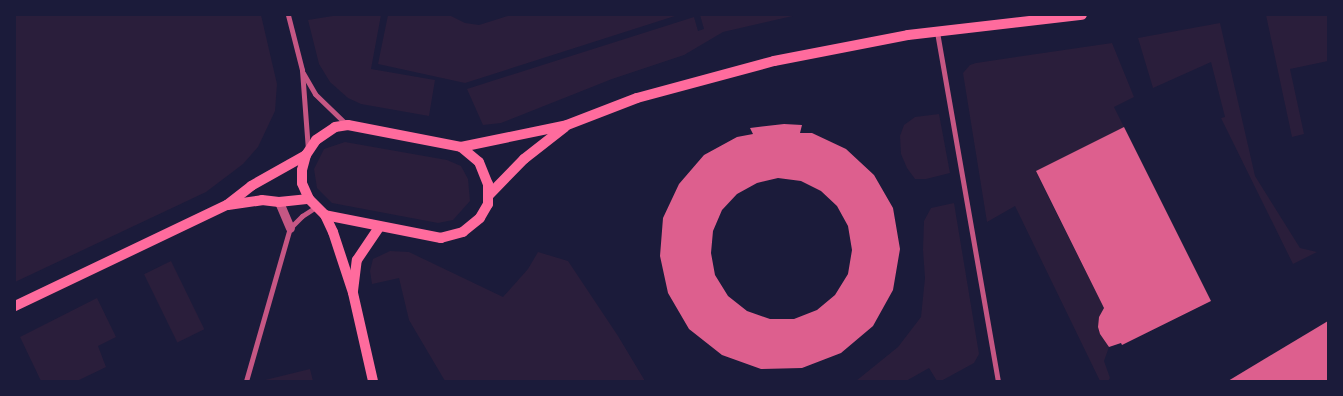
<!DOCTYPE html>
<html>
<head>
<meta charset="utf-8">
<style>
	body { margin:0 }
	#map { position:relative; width:1343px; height:396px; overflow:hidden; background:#1b1b3a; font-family:Lora,serif }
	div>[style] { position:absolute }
	.green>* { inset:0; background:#2a1e3b; transform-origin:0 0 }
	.building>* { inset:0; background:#dd5f8e }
	.minor>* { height:5px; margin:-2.5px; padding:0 2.5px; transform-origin:2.5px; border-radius:2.5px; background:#c65784 }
	.tertiary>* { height:9px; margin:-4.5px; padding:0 4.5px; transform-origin:4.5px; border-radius:4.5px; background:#c65784 }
	.secondary>* { height:10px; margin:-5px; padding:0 5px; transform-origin:5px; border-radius:5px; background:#ff6b9d }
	span { translate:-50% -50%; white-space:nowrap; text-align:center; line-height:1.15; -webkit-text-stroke:4px #1b1b3a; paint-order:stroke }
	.frame { position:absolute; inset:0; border:16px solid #1b1b3a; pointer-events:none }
</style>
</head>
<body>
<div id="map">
	<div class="green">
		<i style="clip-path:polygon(15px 15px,261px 15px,277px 84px,275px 111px,258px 147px,243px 164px,206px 192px,15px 282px)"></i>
		<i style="clip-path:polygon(339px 15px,381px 15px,371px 69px,435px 80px,429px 116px,361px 104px,348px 98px,330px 82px,319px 64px,308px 20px)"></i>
		<i style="clip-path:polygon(388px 15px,449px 15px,465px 23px,479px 25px,511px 15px,678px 15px,465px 83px,378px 64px)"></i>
		<i style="clip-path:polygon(700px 15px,797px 15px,723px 32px,684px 55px,612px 79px,501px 123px,483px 125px,467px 89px,694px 17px,698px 31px,704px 29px)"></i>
		<i style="clip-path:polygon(1266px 15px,1328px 15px,1328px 61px,1290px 69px,1304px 134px,1292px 137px)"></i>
		<i style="clip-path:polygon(1220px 23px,1255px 176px,1300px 248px,1317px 252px,1293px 264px,1221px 118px,1225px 117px,1211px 62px,1153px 88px,1138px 38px)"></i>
		<i style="clip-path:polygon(1112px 43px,1134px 97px,1114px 107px,1124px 127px,1036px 172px,1104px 308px,1099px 317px,1098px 327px,1100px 334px,1109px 347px,1104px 361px,1110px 378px,1108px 381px,1100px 381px,1015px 206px,987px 222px,963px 73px,970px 65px,976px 63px)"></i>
		<i style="clip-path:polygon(939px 114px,950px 173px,926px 179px,915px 179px,907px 168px,901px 154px,900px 136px,904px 125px,915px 117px)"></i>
		<i style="clip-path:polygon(345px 142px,447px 160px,461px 166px,468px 179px,470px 201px,453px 220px,438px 223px,332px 203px,317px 188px,314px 169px,324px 149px)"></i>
		<i style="clip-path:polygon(954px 203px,979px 354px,974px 363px,941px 381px,937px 381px,929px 368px,906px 381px,856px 381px,898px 347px,921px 317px,925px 278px,923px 250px,924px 221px,931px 208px)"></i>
		<i style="clip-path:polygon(390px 251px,409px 252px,503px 297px,528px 269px,538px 252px,568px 261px,618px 336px,645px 381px,445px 381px,409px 320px,399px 278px,372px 284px,370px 271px,373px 259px)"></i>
		<i style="left:171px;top:261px;width:76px;height:30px;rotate:64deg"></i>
		<i style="clip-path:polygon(97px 298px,116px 337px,98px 346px,106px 367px,77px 381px,41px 381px,20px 337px)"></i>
		<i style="clip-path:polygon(310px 369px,313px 381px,261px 381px)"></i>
	</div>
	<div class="building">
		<i style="clip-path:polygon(evenodd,784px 124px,802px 125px,800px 133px,812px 133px,846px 149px,874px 175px,893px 208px,900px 249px,893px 290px,873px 326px,841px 353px,802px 368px,761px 369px,722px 355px,689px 329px,668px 293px,660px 256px,663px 218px,679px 184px,704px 155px,737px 137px,753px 134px,750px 128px,784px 124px,778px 178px,801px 181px,821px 191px,837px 206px,848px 226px,852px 250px,848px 274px,835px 295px,817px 310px,794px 319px,770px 319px,747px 311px,728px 296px,715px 275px,711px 253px,713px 231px,722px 210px,737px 194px,757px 183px,778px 178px)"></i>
		<i style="clip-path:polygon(1124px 127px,1211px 301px,1122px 345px,1121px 343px,1109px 347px,1100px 334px,1098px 327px,1099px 317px,1104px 308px,1036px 171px)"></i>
		<i style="clip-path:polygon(1328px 321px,1328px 381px,1228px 381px)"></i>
	</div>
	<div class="minor">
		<i style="left:288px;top:15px;width:57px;rotate:75.7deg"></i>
		<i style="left:302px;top:70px;width:80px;rotate:85.7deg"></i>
		<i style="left:937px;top:32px;width:354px;rotate:80.1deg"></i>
		<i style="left:303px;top:73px;width:24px;rotate:60deg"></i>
		<i style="left:315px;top:94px;width:45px;rotate:44.1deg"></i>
		<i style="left:246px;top:381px;width:159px;rotate:-74deg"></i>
		<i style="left:290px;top:228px;width:17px;rotate:-45deg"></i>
		<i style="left:302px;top:216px;width:17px;rotate:-33deg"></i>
	</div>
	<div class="tertiary">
		<i style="left:279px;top:202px;width:28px;rotate:67deg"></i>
	</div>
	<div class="secondary">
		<i style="left:348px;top:125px;width:115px;rotate:11deg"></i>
		<i style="left:461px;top:147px;width:23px;rotate:40deg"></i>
		<i style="left:479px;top:162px;width:24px;rotate:68deg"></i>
		<i style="left:488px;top:184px;width:20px;rotate:90deg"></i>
		<i style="left:488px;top:204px;width:16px;rotate:120deg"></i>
		<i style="left:480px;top:218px;width:22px;rotate:141deg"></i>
		<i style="left:463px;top:232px;width:23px;rotate:165deg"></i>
		<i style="left:441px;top:238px;width:118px;rotate:-168.8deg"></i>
		<i style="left:325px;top:215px;width:23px;rotate:-135deg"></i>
		<i style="left:309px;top:199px;width:17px;rotate:-114deg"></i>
		<i style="left:302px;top:183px;width:13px;rotate:-90deg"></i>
		<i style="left:302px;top:170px;width:16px;rotate:-75deg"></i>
		<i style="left:306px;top:155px;width:18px;rotate:-56deg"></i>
		<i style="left:316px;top:140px;width:23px;rotate:-34deg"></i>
		<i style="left:335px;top:127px;width:13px;rotate:-9deg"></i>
		<i style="left:461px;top:147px;width:108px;rotate:-11.7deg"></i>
		<i style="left:567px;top:125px;width:75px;rotate:-21.1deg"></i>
		<i style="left:637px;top:98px;width:142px;rotate:-15.1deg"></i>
		<i style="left:774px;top:61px;width:136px;rotate:-11deg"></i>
		<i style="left:908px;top:35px;width:175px;rotate:-6.6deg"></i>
		<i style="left:488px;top:196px;width:52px;rotate:-45.8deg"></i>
		<i style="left:524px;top:159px;width:52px;rotate:-38deg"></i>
		<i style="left:228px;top:205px;width:34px;rotate:-8deg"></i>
		<i style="left:262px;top:200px;width:17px;rotate:7deg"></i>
		<i style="left:279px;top:202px;width:30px;rotate:-6deg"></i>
		<i style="left:325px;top:215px;width:19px;rotate:65deg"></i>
		<i style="left:333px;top:232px;width:64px;rotate:71.8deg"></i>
		<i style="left:353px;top:293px;width:90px;rotate:77.2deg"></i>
		<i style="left:353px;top:291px;width:31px;rotate:-83deg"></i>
		<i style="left:357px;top:260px;width:40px;rotate:-56deg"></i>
		<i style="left:15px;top:306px;width:235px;rotate:-25.5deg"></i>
		<i style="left:227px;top:205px;width:31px;rotate:-38deg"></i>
		<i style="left:251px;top:186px;width:63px;rotate:-29.4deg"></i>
	</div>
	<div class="frame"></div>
</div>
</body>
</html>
